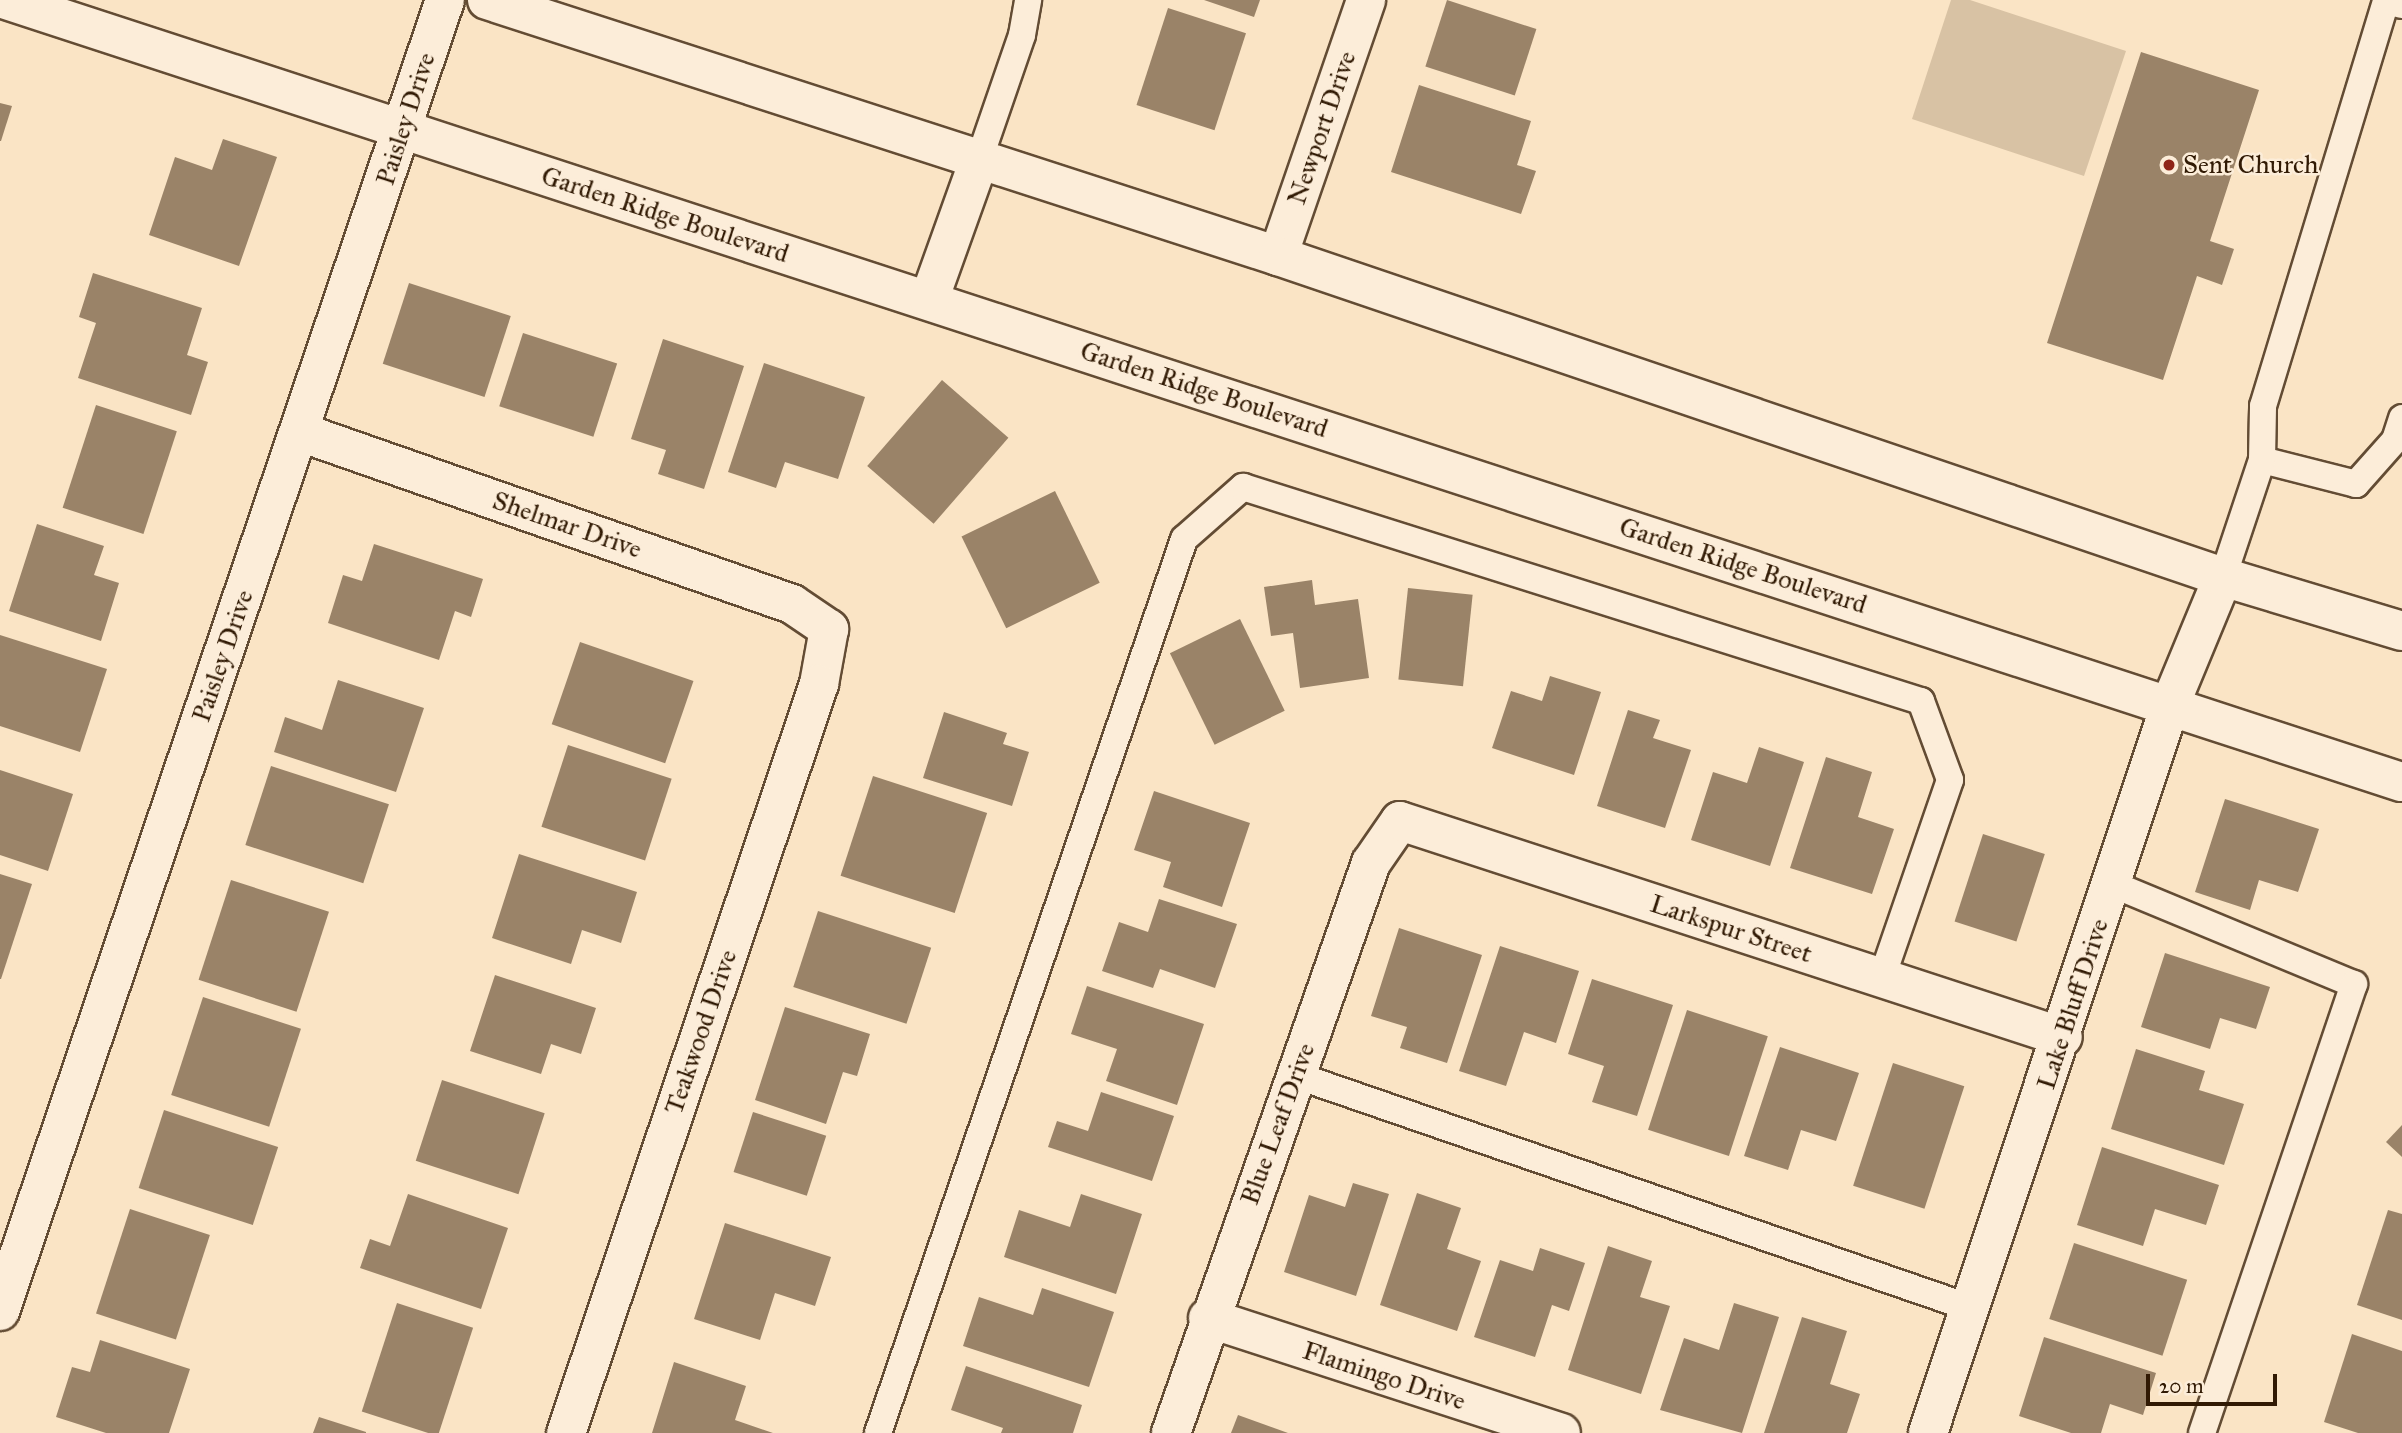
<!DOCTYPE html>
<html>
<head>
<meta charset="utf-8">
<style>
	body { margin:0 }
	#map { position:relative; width:2402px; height:1433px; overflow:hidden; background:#fae4c5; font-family:"IM FELL Great Primer",serif }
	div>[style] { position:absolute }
	.green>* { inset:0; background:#d8c2a4 }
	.building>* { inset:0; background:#9a8368; transform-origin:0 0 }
	.roads { filter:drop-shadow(2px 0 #634c34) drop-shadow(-2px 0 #634c34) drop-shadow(0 2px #634c34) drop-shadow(0 -2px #634c34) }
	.lane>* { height:26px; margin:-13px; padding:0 13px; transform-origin:13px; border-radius:13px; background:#fcedd9 }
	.street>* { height:38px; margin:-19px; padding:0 19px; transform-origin:19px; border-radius:19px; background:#fcedd9 }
	.secondary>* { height:38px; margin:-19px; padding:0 19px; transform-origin:19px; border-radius:19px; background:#fcedd9 }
	.dots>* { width:19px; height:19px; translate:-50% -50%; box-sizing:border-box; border:4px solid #fcedd9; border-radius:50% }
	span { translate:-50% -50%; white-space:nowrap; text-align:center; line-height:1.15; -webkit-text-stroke:5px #fcedd9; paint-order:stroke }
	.street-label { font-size:26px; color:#311a04 }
	.poi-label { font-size:26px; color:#311a04 }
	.left { translate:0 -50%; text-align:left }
	.scale { position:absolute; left:2146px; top:1374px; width:131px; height:32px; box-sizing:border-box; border:4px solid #311a04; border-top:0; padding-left:9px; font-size:21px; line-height:24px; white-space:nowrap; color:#311a04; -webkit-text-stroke:5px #fcedd9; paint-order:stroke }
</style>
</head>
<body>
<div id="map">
	<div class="green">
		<i style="clip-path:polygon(1951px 0,1970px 0,2126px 51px,2084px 176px,1912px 119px)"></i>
	</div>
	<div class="building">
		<i style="clip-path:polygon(1204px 0,1260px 0,1254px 17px)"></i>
		<i style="left:1447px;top:0;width:94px;height:70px;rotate:18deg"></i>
		<i style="left:1168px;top:8px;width:82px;height:102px;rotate:18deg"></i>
		<i style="clip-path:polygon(2141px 52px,2259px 90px,2210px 241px,2234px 249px,2222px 285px,2197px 276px,2163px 380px,2047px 343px)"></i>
		<i style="clip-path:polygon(1419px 85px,1531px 121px,1517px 165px,1536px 171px,1521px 214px,1391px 172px)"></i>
		<i style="clip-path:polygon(0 103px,12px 106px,1px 141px,0 141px)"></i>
		<i style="clip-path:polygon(223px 139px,277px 157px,239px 266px,149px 235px,175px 157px,212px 170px)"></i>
		<i style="clip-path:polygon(93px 273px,202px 308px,187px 355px,208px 362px,191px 415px,78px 378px,96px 323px,79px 317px)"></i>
		<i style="left:409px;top:283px;width:107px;height:85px;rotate:18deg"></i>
		<i style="left:523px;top:333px;width:99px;height:77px;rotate:18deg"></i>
		<i style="clip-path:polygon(663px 339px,744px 366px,704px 489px,658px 474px,666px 450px,631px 439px)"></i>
		<i style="clip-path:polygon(764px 363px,865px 397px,838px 479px,785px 462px,776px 488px,728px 472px)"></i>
		<i style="left:942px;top:380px;width:88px;height:114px;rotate:41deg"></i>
		<i style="left:96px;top:405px;width:85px;height:108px;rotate:18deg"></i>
		<i style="left:1055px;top:491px;width:102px;height:104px;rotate:64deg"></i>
		<i style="clip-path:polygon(37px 524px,104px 546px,94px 575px,119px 583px,101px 641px,9px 611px)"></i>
		<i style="clip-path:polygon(374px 544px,483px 579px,471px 617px,455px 611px,439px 660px,328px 623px,343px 575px,362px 581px)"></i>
		<i style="clip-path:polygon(1312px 580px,1315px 605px,1358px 599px,1369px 678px,1300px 688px,1293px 633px,1271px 636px,1264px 587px)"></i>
		<i style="left:1408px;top:588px;width:65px;height:92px;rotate:6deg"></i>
		<i style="left:1240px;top:619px;width:102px;height:78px;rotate:64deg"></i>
		<i style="clip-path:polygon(0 635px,107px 669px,80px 752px,0 726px)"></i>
		<i style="left:580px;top:642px;width:120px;height:87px;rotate:19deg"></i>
		<i style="clip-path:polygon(1550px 676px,1601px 692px,1574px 775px,1492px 748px,1511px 691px,1542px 701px)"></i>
		<i style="clip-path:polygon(338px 680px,424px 708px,396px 792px,274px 752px,285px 717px,322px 730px)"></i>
		<i style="clip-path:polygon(1628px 710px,1660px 720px,1653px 738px,1691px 750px,1665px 828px,1597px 806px)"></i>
		<i style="clip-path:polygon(944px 712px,1007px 733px,1003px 744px,1029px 752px,1012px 806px,923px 778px)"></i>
		<i style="left:568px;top:745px;width:109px;height:86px;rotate:18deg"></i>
		<i style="clip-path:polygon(1759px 747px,1804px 762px,1770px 866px,1691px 840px,1713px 772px,1747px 783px)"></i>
		<i style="clip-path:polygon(1826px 757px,1872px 772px,1858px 817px,1894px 829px,1872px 894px,1790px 868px)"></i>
		<i style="left:271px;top:766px;width:124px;height:83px;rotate:18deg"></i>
		<i style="clip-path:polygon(0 770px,73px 794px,48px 871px,0 855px)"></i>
		<i style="left:873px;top:776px;width:120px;height:105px;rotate:18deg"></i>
		<i style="clip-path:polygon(1154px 791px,1250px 823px,1222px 907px,1163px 887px,1171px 862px,1134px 850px)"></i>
		<i style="clip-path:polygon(2225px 799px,2319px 829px,2298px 892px,2259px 880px,2250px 910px,2195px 892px)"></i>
		<i style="left:1983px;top:834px;width:65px;height:92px;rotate:18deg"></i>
		<i style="clip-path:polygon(519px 854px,637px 892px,621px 943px,582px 930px,571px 964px,492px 938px)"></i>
		<i style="clip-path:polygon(0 874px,32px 884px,1px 979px,0 979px)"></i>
		<i style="left:231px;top:880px;width:103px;height:105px;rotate:18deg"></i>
		<i style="clip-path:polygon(1159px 899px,1237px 924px,1215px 988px,1160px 969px,1153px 988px,1102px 971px,1119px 922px,1148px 932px)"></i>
		<i style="left:818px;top:911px;width:119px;height:80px;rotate:18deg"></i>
		<i style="clip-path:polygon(1399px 928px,1482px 955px,1447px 1063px,1400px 1048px,1407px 1027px,1371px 1016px)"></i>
		<i style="clip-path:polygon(1500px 946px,1579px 971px,1556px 1043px,1524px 1032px,1506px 1086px,1459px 1071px)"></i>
		<i style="clip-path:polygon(2165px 953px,2270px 987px,2256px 1029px,2220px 1018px,2210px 1049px,2141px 1027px)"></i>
		<i style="clip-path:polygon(495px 975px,596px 1008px,581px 1054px,551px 1044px,541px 1074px,470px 1051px)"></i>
		<i style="clip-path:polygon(1592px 979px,1673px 1005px,1637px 1116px,1592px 1102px,1604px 1066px,1568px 1054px)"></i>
		<i style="clip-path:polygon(1087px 986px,1204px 1024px,1177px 1105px,1106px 1081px,1117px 1049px,1071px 1034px)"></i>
		<i style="left:203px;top:997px;width:103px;height:103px;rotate:18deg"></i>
		<i style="clip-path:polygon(785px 1007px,870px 1034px,857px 1076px,843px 1072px,826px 1124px,755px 1100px)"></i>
		<i style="left:1687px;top:1010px;width:85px;height:126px;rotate:18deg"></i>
		<i style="clip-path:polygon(1780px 1047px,1859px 1073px,1836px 1141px,1801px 1130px,1788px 1170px,1744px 1156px)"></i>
		<i style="clip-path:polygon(2136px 1049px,2205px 1071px,2199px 1090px,2244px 1104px,2224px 1165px,2111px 1129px)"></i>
		<i style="left:1893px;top:1063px;width:75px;height:129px;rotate:18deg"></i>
		<i style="left:442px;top:1080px;width:108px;height:85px;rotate:18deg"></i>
		<i style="clip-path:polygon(1101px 1092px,1174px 1116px,1152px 1181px,1048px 1147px,1057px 1121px,1088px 1131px)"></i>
		<i style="left:164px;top:1110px;width:120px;height:82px;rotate:18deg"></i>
		<i style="left:753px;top:1112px;width:77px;height:63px;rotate:18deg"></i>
		<i style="clip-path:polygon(2402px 1125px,2402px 1157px,2386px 1142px)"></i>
		<i style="clip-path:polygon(2102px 1147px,2219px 1185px,2206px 1225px,2155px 1209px,2143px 1246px,2077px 1225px)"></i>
		<i style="clip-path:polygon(1353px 1183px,1389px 1194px,1356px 1296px,1284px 1272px,1309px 1195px,1345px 1207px)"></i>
		<i style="clip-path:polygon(1417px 1193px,1461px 1208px,1447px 1249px,1481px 1261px,1457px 1331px,1380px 1305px)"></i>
		<i style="clip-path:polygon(408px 1194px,508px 1228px,481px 1309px,360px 1268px,370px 1239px,390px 1246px)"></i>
		<i style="clip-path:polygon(1081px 1194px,1142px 1214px,1116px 1294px,1004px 1257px,1019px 1210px,1070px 1227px)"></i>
		<i style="left:130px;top:1209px;width:84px;height:110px;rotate:18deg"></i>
		<i style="clip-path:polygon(2388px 1210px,2402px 1214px,2402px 1320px,2357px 1305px)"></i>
		<i style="clip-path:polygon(725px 1223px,831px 1257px,815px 1306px,775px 1293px,760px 1340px,694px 1319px)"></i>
		<i style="left:2074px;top:1243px;width:119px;height:80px;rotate:18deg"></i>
		<i style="clip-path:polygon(1608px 1246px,1652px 1261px,1640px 1297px,1670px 1306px,1641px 1394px,1568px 1370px)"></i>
		<i style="clip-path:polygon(1540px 1248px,1585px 1263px,1569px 1311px,1552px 1305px,1535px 1357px,1474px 1337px,1500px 1260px,1533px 1271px)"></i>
		<i style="clip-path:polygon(1042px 1288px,1114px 1312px,1089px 1387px,963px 1346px,979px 1297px,1033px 1315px)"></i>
		<i style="left:397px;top:1303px;width:80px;height:114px;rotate:18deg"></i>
		<i style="clip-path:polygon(1734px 1303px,1779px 1317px,1742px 1433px,1660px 1410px,1684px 1338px,1719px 1350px)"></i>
		<i style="clip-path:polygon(1802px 1317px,1847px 1331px,1830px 1384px,1860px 1394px,1847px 1433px,1764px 1433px)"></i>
		<i style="clip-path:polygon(2352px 1334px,2402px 1351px,2402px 1433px,2358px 1433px,2324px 1422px)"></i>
		<i style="clip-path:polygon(2044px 1337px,2156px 1373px,2143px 1415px,2110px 1404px,2101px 1433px,2071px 1433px,2019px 1416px)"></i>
		<i style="clip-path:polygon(100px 1340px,190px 1369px,169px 1433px,106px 1433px,56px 1417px,72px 1367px,90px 1372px)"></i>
		<i style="clip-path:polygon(674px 1362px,746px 1386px,735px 1420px,773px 1433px,652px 1433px)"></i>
		<i style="clip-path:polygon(966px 1366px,1082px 1405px,1073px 1433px,1001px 1433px,1003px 1428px,951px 1410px)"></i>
		<i style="clip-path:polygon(1238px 1415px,1288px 1433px,1231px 1433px)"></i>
		<i style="clip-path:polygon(319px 1417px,366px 1432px,366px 1433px,313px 1433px)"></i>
	</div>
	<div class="roads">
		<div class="lane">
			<i style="left:979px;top:160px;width:132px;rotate:-71deg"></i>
			<i style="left:1022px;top:35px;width:36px;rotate:-80deg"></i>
			<i style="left:2262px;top:460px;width:97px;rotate:14.3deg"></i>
			<i style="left:2356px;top:484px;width:59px;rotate:-48.4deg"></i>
			<i style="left:2395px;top:440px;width:23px;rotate:-72deg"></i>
			<i style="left:2223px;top:577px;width:123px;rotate:-71.6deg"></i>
			<i style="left:2262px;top:460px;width:54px;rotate:-88.9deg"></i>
			<i style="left:2263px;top:406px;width:423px;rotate:-73.1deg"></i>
			<i style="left:2386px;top:1px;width:16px;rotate:14deg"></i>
			<i style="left:2112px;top:884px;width:262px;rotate:22.5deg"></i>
			<i style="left:2354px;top:984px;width:474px;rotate:108.7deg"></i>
			<i style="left:1295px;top:1075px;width:715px;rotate:19.02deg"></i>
			<i style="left:878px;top:1433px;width:945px;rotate:-71.1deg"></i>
			<i style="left:1184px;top:539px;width:79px;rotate:-41.4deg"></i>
			<i style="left:1243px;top:487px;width:711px;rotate:17.52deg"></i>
			<i style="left:1921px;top:701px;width:84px;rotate:69.8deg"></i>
			<i style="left:1950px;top:780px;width:209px;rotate:109deg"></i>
		</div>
		<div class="street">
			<i style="left:1278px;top:256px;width:271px;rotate:-71deg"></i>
			<i style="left:300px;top:432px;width:521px;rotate:19.27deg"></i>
			<i style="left:792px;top:604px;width:45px;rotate:34deg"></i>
			<i style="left:829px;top:629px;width:56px;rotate:100.3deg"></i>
			<i style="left:819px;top:684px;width:791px;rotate:108.66deg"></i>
			<i style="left:0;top:1311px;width:1384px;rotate:-71.25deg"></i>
			<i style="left:1208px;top:1318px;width:371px;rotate:18deg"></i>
			<i style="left:1171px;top:1433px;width:604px;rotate:-70.67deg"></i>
			<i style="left:1371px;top:863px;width:51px;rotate:-55.4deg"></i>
			<i style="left:1400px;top:821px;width:697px;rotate:18.05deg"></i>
			<i style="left:1928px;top:1433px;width:767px;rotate:-71.61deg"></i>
			<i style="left:2170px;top:705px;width:139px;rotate:-67.5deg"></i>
		</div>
		<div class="secondary">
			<i style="left:6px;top:0;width:2520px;rotate:18.08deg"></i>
			<i style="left:487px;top:0;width:831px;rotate:17.93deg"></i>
			<i style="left:1278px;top:256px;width:998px;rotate:18.76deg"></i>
			<i style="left:2223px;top:577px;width:187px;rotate:16.8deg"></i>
			<i style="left:929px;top:300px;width:149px;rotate:-70.3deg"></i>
		</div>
	</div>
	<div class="dots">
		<i style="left:2169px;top:165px;background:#8f2418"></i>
	</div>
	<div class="street-label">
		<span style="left:406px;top:119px;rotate:-72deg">Paisley Drive</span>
		<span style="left:1322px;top:128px;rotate:-71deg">Newport Drive</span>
		<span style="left:665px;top:215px;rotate:18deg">Garden Ridge Boulevard</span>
		<span style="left:1204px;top:390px;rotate:18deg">Garden Ridge Boulevard</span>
		<span style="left:567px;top:525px;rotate:19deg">Shelmar Drive</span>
		<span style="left:1743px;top:566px;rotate:18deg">Garden Ridge Boulevard</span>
		<span style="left:223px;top:656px;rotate:-71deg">Paisley Drive</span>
		<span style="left:1731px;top:929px;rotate:18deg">Larkspur Street</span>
		<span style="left:2073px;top:1004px;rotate:-72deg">Lake Bluff Drive</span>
		<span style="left:701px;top:1032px;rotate:-71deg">Teakwood Drive</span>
		<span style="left:1278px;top:1124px;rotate:-70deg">Blue Leaf Drive</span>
		<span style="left:1384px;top:1376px;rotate:18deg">Flamingo Drive</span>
	</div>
	<div class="poi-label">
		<span class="left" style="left:2183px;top:165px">Sent Church</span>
	</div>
	<div class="scale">20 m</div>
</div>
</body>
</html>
